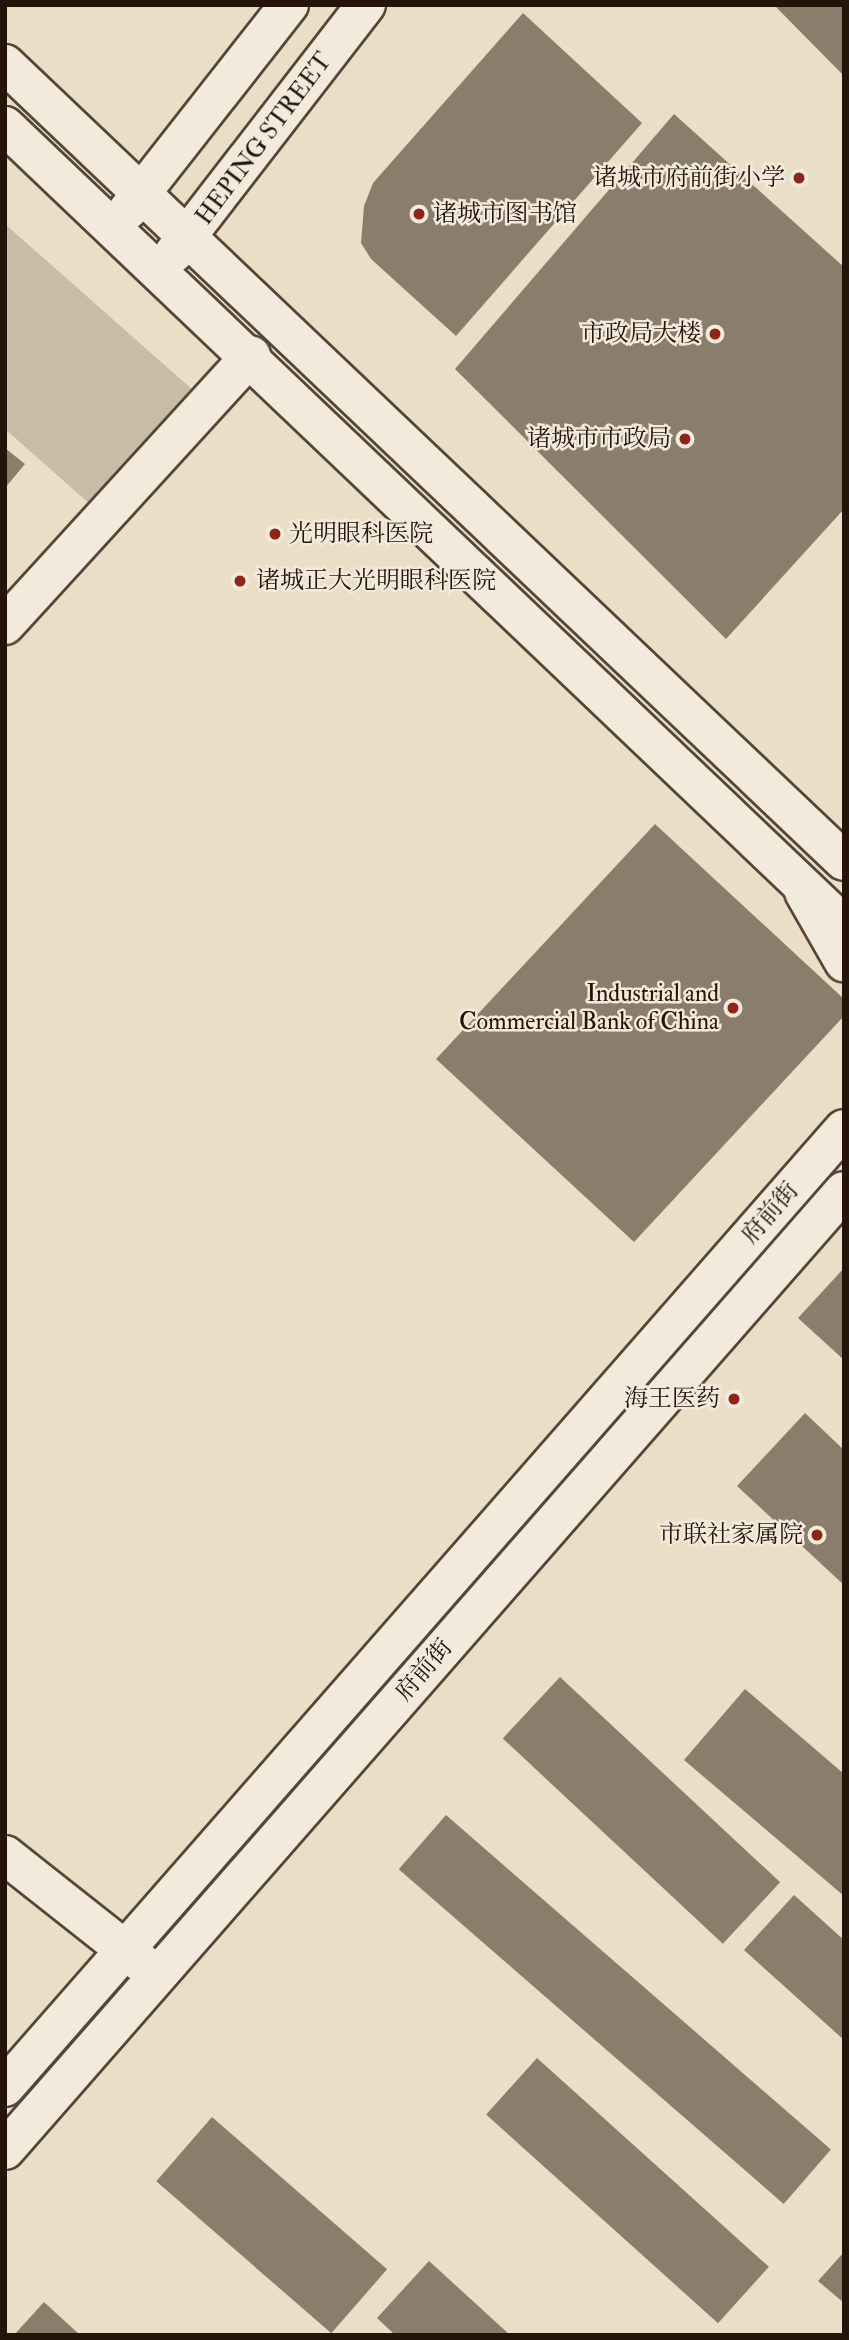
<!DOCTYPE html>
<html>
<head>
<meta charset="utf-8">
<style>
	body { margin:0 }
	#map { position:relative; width:849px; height:2340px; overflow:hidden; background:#ebdec6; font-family:"IM FELL Double Pica","Noto Serif SC",serif }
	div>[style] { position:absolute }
	.green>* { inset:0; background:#c9bca6 }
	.building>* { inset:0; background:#8b7d6b; transform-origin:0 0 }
	.roads { filter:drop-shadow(2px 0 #564638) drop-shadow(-2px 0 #564638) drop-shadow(0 2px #564638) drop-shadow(0 -2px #564638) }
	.minor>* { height:38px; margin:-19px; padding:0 19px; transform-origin:19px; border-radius:19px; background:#f2eada }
	.tertiary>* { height:38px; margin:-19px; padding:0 19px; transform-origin:19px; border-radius:19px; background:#f2eada }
	.secondary>* { height:38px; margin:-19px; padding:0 19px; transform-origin:19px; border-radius:19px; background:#f2eada }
	.dots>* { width:19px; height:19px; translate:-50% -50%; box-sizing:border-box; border:4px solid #f2eada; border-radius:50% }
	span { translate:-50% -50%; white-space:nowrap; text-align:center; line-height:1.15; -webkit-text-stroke:5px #f2eada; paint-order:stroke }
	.street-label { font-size:24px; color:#241409 }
	.poi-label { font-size:24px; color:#241409 }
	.right { translate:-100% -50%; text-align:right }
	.left { translate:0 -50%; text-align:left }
	.frame { position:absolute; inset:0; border:7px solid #241409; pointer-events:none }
</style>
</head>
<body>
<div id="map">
	<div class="green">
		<i style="clip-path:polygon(5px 224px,194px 391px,92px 506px,5px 429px)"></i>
	</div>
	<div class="building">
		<i style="clip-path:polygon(774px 5px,844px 5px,844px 76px)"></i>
		<i style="clip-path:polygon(523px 13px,642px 123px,456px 336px,371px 259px,361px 243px,364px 206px,373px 183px)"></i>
		<i style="clip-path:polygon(674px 114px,844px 267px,844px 509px,726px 639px,455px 369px)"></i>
		<i style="clip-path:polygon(5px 448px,25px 464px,5px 488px)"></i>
		<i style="clip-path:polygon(655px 824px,844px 999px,844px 1016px,634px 1242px,436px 1059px)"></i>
		<i style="clip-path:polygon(844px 1268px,844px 1360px,798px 1318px)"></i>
		<i style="clip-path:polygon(805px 1413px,844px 1450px,844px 1585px,737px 1486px)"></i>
		<i style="left:560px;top:1677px;width:301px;height:84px;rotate:43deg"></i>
		<i style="clip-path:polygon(745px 1689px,844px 1774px,844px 1896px,684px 1760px)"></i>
		<i style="left:446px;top:1815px;width:510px;height:72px;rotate:41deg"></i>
		<i style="clip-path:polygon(794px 1895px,844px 1940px,844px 2040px,744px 1950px)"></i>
		<i style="left:537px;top:2058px;width:312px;height:76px;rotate:42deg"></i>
		<i style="left:212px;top:2117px;width:232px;height:85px;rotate:41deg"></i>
		<i style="clip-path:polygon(844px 2252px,844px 2303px,818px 2281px)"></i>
		<i style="clip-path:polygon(429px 2261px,510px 2335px,395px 2335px,377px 2318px)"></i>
		<i style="clip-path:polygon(44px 2302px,80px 2335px,14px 2335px)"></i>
	</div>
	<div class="roads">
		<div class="minor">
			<i style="left:5px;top:625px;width:365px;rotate:-47.6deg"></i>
			<i style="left:5px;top:1855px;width:194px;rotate:38.3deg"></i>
		</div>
		<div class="tertiary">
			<i style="left:804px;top:892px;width:81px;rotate:60.3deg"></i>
			<i style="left:5px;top:2087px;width:1273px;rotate:-48.79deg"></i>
			<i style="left:5px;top:2150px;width:1274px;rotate:-48.82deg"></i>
		</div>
		<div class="secondary">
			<i style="left:5px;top:64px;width:1157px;rotate:43.53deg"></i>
			<i style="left:5px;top:126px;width:1159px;rotate:43.6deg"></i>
			<i style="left:128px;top:210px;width:261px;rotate:-51.9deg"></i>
			<i style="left:174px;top:253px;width:314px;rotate:-52.3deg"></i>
		</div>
	</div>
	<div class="dots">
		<i style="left:799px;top:178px;background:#8f2418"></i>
		<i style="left:419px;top:214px;background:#8f2418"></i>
		<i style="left:715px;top:334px;background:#8f2418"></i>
		<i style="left:685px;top:439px;background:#8f2418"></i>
		<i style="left:275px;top:534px;background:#8f2418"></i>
		<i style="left:240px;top:581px;background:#8f2418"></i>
		<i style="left:733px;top:1008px;background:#8f2418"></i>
		<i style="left:734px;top:1399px;background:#8f2418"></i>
		<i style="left:817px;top:1535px;background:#8f2418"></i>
	</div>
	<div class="street-label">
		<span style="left:264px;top:139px;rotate:-53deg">HEPING STREET</span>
		<span style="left:770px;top:1213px;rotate:-49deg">府前街</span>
		<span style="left:424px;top:1670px;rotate:-49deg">府前街</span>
	</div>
	<div class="poi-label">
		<span class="right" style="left:785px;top:178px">诸城市府前街小学</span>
		<span class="left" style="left:433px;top:214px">诸城市图书馆</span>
		<span class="right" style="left:701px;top:334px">市政局大楼</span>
		<span class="right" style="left:671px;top:439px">诸城市市政局</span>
		<span class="left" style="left:289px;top:534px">光明眼科医院</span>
		<span class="left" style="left:256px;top:581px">诸城正大光明眼科医院</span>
		<span class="right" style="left:719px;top:1008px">Industrial and<br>Commercial Bank of China</span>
		<span class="right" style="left:720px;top:1399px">海王医药</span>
		<span class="right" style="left:803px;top:1535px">市联社家属院</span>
	</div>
	<div class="frame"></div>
</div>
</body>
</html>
